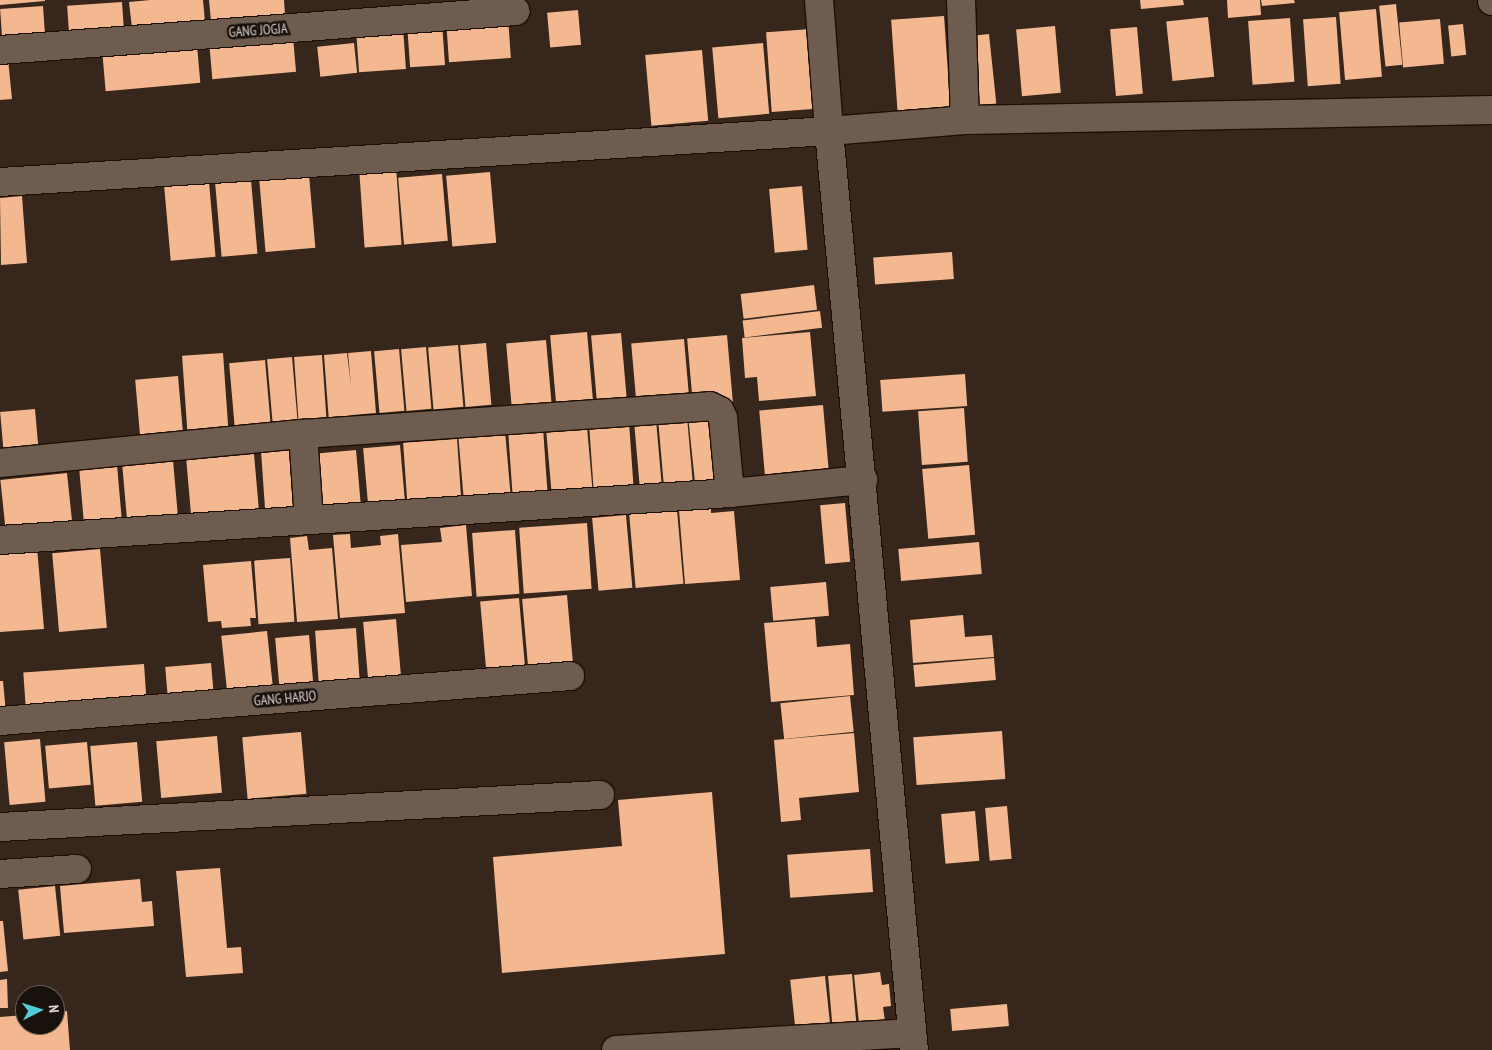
<!DOCTYPE html>
<html>
<head>
<meta charset="utf-8">
<style>
	body { margin:0 }
	#map { position:relative; width:1492px; height:1050px; overflow:hidden; background:#36261b; font-family:"PT Sans Narrow",sans-serif }
	div>[style] { position:absolute }
	.building>* { inset:0; background:#f4b890; transform-origin:0 0 }
	.roads { filter:drop-shadow(1px 0 #1d0e05) drop-shadow(-1px 0 #1d0e05) drop-shadow(0 1px #1d0e05) drop-shadow(0 -1px #1d0e05) }
	.street>* { height:28px; margin:-14px; padding:0 14px; transform-origin:14px; border-radius:14px; background:#6e5c4f }
	span { translate:-50% -50%; white-space:nowrap; text-align:center; line-height:1.15; -webkit-text-stroke:5px #18110c; paint-order:stroke }
	.street-label { font-size:14px; color:#dfd3cc }
	.north { position:absolute; left:15px; top:985px; width:50px; height:50px; box-sizing:border-box; background:#18110c; border:1px solid #685f59; border-radius:50%; rotate:85deg; font-size:14px; font-weight:700; line-height:20px; text-align:center; color:#dfd3cc }
	.north::after { content:''; display:block; margin:auto; width:18px; height:22px; background:#52cbd8; clip-path:polygon(50% 0,100% 100%,50% 72%,0 100%) }
</style>
</head>
<body>
<div id="map">
	<div class="building">
		<i style="clip-path:polygon(0 0,45px 0,45px 1px,0 5px)"></i>
		<i style="clip-path:polygon(150px 0,203px 0,205px 22px,132px 28px,129px 2px)"></i>
		<i style="clip-path:polygon(209px 0,284px 0,285px 15px,211px 21px)"></i>
		<i style="clip-path:polygon(1140px 0,1183px 0,1184px 5px,1141px 9px)"></i>
		<i style="clip-path:polygon(1227px 0,1260px 0,1261px 15px,1228px 18px)"></i>
		<i style="clip-path:polygon(1261px 0,1294px 0,1295px 3px,1262px 6px)"></i>
		<i style="left:122px;top:2px;width:27px;height:55px;rotate:86deg"></i>
		<i style="left:1396px;top:4px;width:61px;height:17px;rotate:84deg"></i>
		<i style="left:43px;top:6px;width:31px;height:43px;rotate:86deg"></i>
		<i style="left:1376px;top:9px;width:68px;height:37px;rotate:85deg"></i>
		<i style="left:578px;top:10px;width:35px;height:31px;rotate:85deg"></i>
		<i style="left:944px;top:16px;width:91px;height:53px;rotate:86deg"></i>
		<i style="left:508px;top:17px;width:41px;height:62px;rotate:86deg"></i>
		<i style="left:1208px;top:17px;width:60px;height:42px;rotate:84deg"></i>
		<i style="left:1336px;top:17px;width:67px;height:33px;rotate:86deg"></i>
		<i style="left:1290px;top:18px;width:64px;height:42px;rotate:86deg"></i>
		<i style="left:1440px;top:19px;width:45px;height:41px;rotate:85deg"></i>
		<i style="left:442px;top:22px;width:43px;height:35px;rotate:86deg"></i>
		<i style="left:1463px;top:24px;width:31px;height:15px;rotate:84deg"></i>
		<i style="left:1055px;top:26px;width:67px;height:39px;rotate:85deg"></i>
		<i style="left:403px;top:27px;width:42px;height:47px;rotate:86deg"></i>
		<i style="left:1137px;top:27px;width:67px;height:27px;rotate:85deg"></i>
		<i style="left:811px;top:29px;width:80px;height:45px;rotate:86deg"></i>
		<i style="left:989px;top:34px;width:70px;height:21px;rotate:84deg"></i>
		<i style="left:293px;top:37px;width:35px;height:84px;rotate:85deg"></i>
		<i style="left:354px;top:43px;width:30px;height:37px;rotate:84deg"></i>
		<i style="left:763px;top:43px;width:71px;height:51px;rotate:85deg"></i>
		<i style="left:197px;top:45px;width:38px;height:95px;rotate:85deg"></i>
		<i style="left:702px;top:50px;width:71px;height:57px;rotate:85deg"></i>
		<i style="clip-path:polygon(8px 59px,12px 99px,0 100px,0 60px)"></i>
		<i style="left:396px;top:166px;width:79px;height:37px;rotate:86deg"></i>
		<i style="left:490px;top:172px;width:71px;height:44px;rotate:85deg"></i>
		<i style="left:442px;top:174px;width:67px;height:44px;rotate:85deg"></i>
		<i style="left:309px;top:175px;width:73px;height:50px;rotate:85deg"></i>
		<i style="left:251px;top:180px;width:74px;height:36px;rotate:85deg"></i>
		<i style="left:209px;top:182px;width:75px;height:45px;rotate:85deg"></i>
		<i style="left:802px;top:186px;width:64px;height:33px;rotate:85deg"></i>
		<i style="clip-path:polygon(22px 196px,27px 263px,1px 265px,0 198px)"></i>
		<i style="left:952px;top:252px;width:27px;height:79px;rotate:86deg"></i>
		<i style="left:814px;top:285px;width:25px;height:74px;rotate:83deg"></i>
		<i style="left:820px;top:311px;width:17px;height:78px;rotate:83deg"></i>
		<i style="left:587px;top:332px;width:70px;height:37px;rotate:85deg"></i>
		<i style="clip-path:polygon(810px 332px,816px 396px,759px 401px,757px 377px,745px 378px,742px 338px)"></i>
		<i style="left:621px;top:333px;width:65px;height:30px;rotate:85deg"></i>
		<i style="left:727px;top:335px;width:67px;height:40px;rotate:85deg"></i>
		<i style="left:684px;top:339px;width:56px;height:53px;rotate:85deg"></i>
		<i style="left:546px;top:340px;width:66px;height:40px;rotate:85deg"></i>
		<i style="left:486px;top:343px;width:62px;height:26px;rotate:85deg"></i>
		<i style="left:458px;top:345px;width:62px;height:30px;rotate:85deg"></i>
		<i style="left:426px;top:347px;width:62px;height:25px;rotate:85deg"></i>
		<i style="left:399px;top:349px;width:62px;height:25px;rotate:85deg"></i>
		<i style="clip-path:polygon(371px 351px,376px 413px,352px 415px,353px 420px,329px 422px,324px 355px,347px 353px,351px 386px,348px 353px)"></i>
		<i style="left:223px;top:353px;width:78px;height:41px;rotate:86deg"></i>
		<i style="left:322px;top:355px;width:66px;height:28px;rotate:86deg"></i>
		<i style="left:292px;top:357px;width:67px;height:25px;rotate:85deg"></i>
		<i style="left:265px;top:360px;width:67px;height:36px;rotate:85deg"></i>
		<i style="left:965px;top:374px;width:32px;height:85px;rotate:86deg"></i>
		<i style="left:178px;top:376px;width:59px;height:43px;rotate:85deg"></i>
		<i style="left:823px;top:405px;width:65px;height:64px;rotate:85deg"></i>
		<i style="left:964px;top:408px;width:54px;height:46px;rotate:86deg"></i>
		<i style="left:35px;top:409px;width:47px;height:35px;rotate:85deg"></i>
		<i style="left:715px;top:414px;width:72px;height:27px;rotate:84deg"></i>
		<i style="left:687px;top:417px;width:71px;height:29px;rotate:85deg"></i>
		<i style="left:656px;top:420px;width:71px;height:22px;rotate:85deg"></i>
		<i style="left:629px;top:422px;width:69px;height:40px;rotate:86deg"></i>
		<i style="left:587px;top:427px;width:67px;height:41px;rotate:85deg"></i>
		<i style="left:543px;top:428px;width:70px;height:35px;rotate:86deg"></i>
		<i style="left:505px;top:431px;width:69px;height:47px;rotate:85deg"></i>
		<i style="left:457px;top:439px;width:66px;height:54px;rotate:86deg"></i>
		<i style="left:400px;top:445px;width:61px;height:37px;rotate:85deg"></i>
		<i style="left:289px;top:450px;width:65px;height:28px;rotate:86deg"></i>
		<i style="left:356px;top:450px;width:60px;height:45px;rotate:85deg"></i>
		<i style="left:254px;top:454px;width:65px;height:68px;rotate:85deg"></i>
		<i style="left:173px;top:460px;width:56px;height:51px;rotate:85deg"></i>
		<i style="left:117px;top:465px;width:57px;height:38px;rotate:85deg"></i>
		<i style="left:969px;top:465px;width:70px;height:47px;rotate:85deg"></i>
		<i style="left:67px;top:473px;width:51px;height:67px;rotate:84deg"></i>
		<i style="left:845px;top:503px;width:59px;height:25px;rotate:85deg"></i>
		<i style="clip-path:polygon(711px 507px,711px 513px,734px 511px,740px 580px,685px 584px,679px 510px)"></i>
		<i style="left:677px;top:510px;width:74px;height:48px;rotate:85deg"></i>
		<i style="left:626px;top:515px;width:73px;height:34px;rotate:85deg"></i>
		<i style="left:587px;top:523px;width:66px;height:68px;rotate:86deg"></i>
		<i style="clip-path:polygon(466px 525px,472px 596px,406px 602px,401px 545px,442px 542px,440px 528px)"></i>
		<i style="left:515px;top:530px;width:64px;height:43px;rotate:86deg"></i>
		<i style="clip-path:polygon(350px 534px,351px 548px,381px 545px,380px 536px,398px 534px,405px 613px,340px 618px,333px 535px)"></i>
		<i style="clip-path:polygon(307px 536px,309px 550px,332px 548px,338px 619px,297px 622px,290px 538px)"></i>
		<i style="left:979px;top:542px;width:32px;height:81px;rotate:85deg"></i>
		<i style="clip-path:polygon(37px 547px,44px 629px,0 632px,0 550px)"></i>
		<i style="left:100px;top:549px;width:79px;height:48px;rotate:85deg"></i>
		<i style="left:290px;top:558px;width:64px;height:36px;rotate:86deg"></i>
		<i style="clip-path:polygon(251px 561px,256px 618px,250px 618px,251px 626px,222px 628px,221px 621px,208px 622px,203px 565px)"></i>
		<i style="left:826px;top:582px;width:34px;height:56px;rotate:85deg"></i>
		<i style="left:567px;top:595px;width:74px;height:45px;rotate:85deg"></i>
		<i style="left:519px;top:598px;width:74px;height:39px;rotate:85deg"></i>
		<i style="clip-path:polygon(963px 615px,965px 637px,992px 635px,994px 657px,913px 663px,910px 620px)"></i>
		<i style="left:396px;top:619px;width:58px;height:33px;rotate:85deg"></i>
		<i style="clip-path:polygon(815px 619px,817px 647px,850px 644px,854px 695px,771px 702px,764px 623px)"></i>
		<i style="left:356px;top:628px;width:52px;height:41px;rotate:86deg"></i>
		<i style="left:267px;top:631px;width:61px;height:46px;rotate:84deg"></i>
		<i style="left:309px;top:635px;width:48px;height:34px;rotate:85deg"></i>
		<i style="left:994px;top:658px;width:22px;height:81px;rotate:85deg"></i>
		<i style="left:211px;top:663px;width:36px;height:46px;rotate:85deg"></i>
		<i style="left:144px;top:664px;width:40px;height:121px;rotate:86deg"></i>
		<i style="clip-path:polygon(0 681px,3px 681px,6px 713px,0 714px)"></i>
		<i style="left:850px;top:696px;width:36px;height:70px;rotate:84deg"></i>
		<i style="left:1002px;top:731px;width:48px;height:89px;rotate:86deg"></i>
		<i style="left:301px;top:732px;width:62px;height:59px;rotate:85deg"></i>
		<i style="clip-path:polygon(854px 733px,859px 792px,799px 798px,801px 820px,781px 822px,774px 740px)"></i>
		<i style="left:217px;top:736px;width:57px;height:61px;rotate:85deg"></i>
		<i style="left:40px;top:739px;width:63px;height:36px;rotate:85deg"></i>
		<i style="left:87px;top:742px;width:43px;height:42px;rotate:85deg"></i>
		<i style="left:137px;top:742px;width:60px;height:47px;rotate:85deg"></i>
		<i style="clip-path:polygon(712px 792px,725px 954px,502px 973px,493px 857px,622px 846px,618px 800px)"></i>
		<i style="left:1007px;top:806px;width:53px;height:22px;rotate:85deg"></i>
		<i style="left:975px;top:811px;width:50px;height:34px;rotate:85deg"></i>
		<i style="left:870px;top:849px;width:43px;height:83px;rotate:86deg"></i>
		<i style="clip-path:polygon(220px 868px,227px 948px,241px 947px,243px 973px,186px 977px,176px 871px)"></i>
		<i style="clip-path:polygon(140px 879px,142px 902px,152px 901px,154px 926px,64px 933px,60px 886px)"></i>
		<i style="left:55px;top:886px;width:50px;height:37px;rotate:84deg"></i>
		<i style="clip-path:polygon(0 921px,3px 921px,8px 971px,0 972px)"></i>
		<i style="clip-path:polygon(880px 972px,882px 985px,889px 984px,891px 1006px,883px 1007px,885px 1021px,859px 1023px,854px 975px)"></i>
		<i style="left:852px;top:974px;width:50px;height:24px;rotate:85deg"></i>
		<i style="left:825px;top:976px;width:51px;height:35px;rotate:84deg"></i>
		<i style="clip-path:polygon(7px 979px,8px 1008px,0 1008px,0 980px)"></i>
		<i style="left:1007px;top:1004px;width:22px;height:57px;rotate:85deg"></i>
		<i style="clip-path:polygon(67px 1011px,70px 1050px,0 1050px,0 1017px,25px 1015px,25px 1025px,55px 1025px,55px 1013px)"></i>
	</div>
	<div class="roads">
		<div class="street">
			<i style="left:819px;top:0;width:131px;rotate:85.6deg"></i>
			<i style="left:829px;top:131px;width:923px;rotate:84.72deg"></i>
			<i style="left:961px;top:0;width:120px;rotate:88.1deg"></i>
			<i style="left:1492px;top:0;width:1px;rotate:90deg"></i>
			<i style="left:0;top:50px;width:517px;rotate:-4.32deg"></i>
			<i style="left:0;top:182px;width:831px;rotate:-3.52deg"></i>
			<i style="left:829px;top:131px;width:136px;rotate:-4.6deg"></i>
			<i style="left:965px;top:120px;width:527px;rotate:-1.09deg"></i>
			<i style="left:303px;top:434px;width:86px;rotate:86deg"></i>
			<i style="left:0;top:463px;width:304px;rotate:-5.5deg"></i>
			<i style="left:303px;top:434px;width:408px;rotate:-3.9deg"></i>
			<i style="left:710px;top:406px;width:11px;rotate:27deg"></i>
			<i style="left:720px;top:411px;width:8px;rotate:67deg"></i>
			<i style="left:723px;top:418px;width:75px;rotate:84.7deg"></i>
			<i style="left:0;top:540px;width:732px;rotate:-3.68deg"></i>
			<i style="left:730px;top:493px;width:134px;rotate:-5.6deg"></i>
			<i style="left:0;top:721px;width:572px;rotate:-4.51deg"></i>
			<i style="left:0;top:827px;width:601px;rotate:-3.05deg"></i>
			<i style="left:0;top:874px;width:77px;rotate:-3.7deg"></i>
			<i style="left:616px;top:1050px;width:296px;rotate:-3.3deg"></i>
		</div>
	</div>
	<div class="street-label">
		<span style="left:258px;top:30px;rotate:-4deg">GANG JOGJA</span>
		<span style="left:285px;top:698px;rotate:-5deg">GANG HARJO</span>
	</div>
	<div class="north">N</div>
</div>
</body>
</html>
